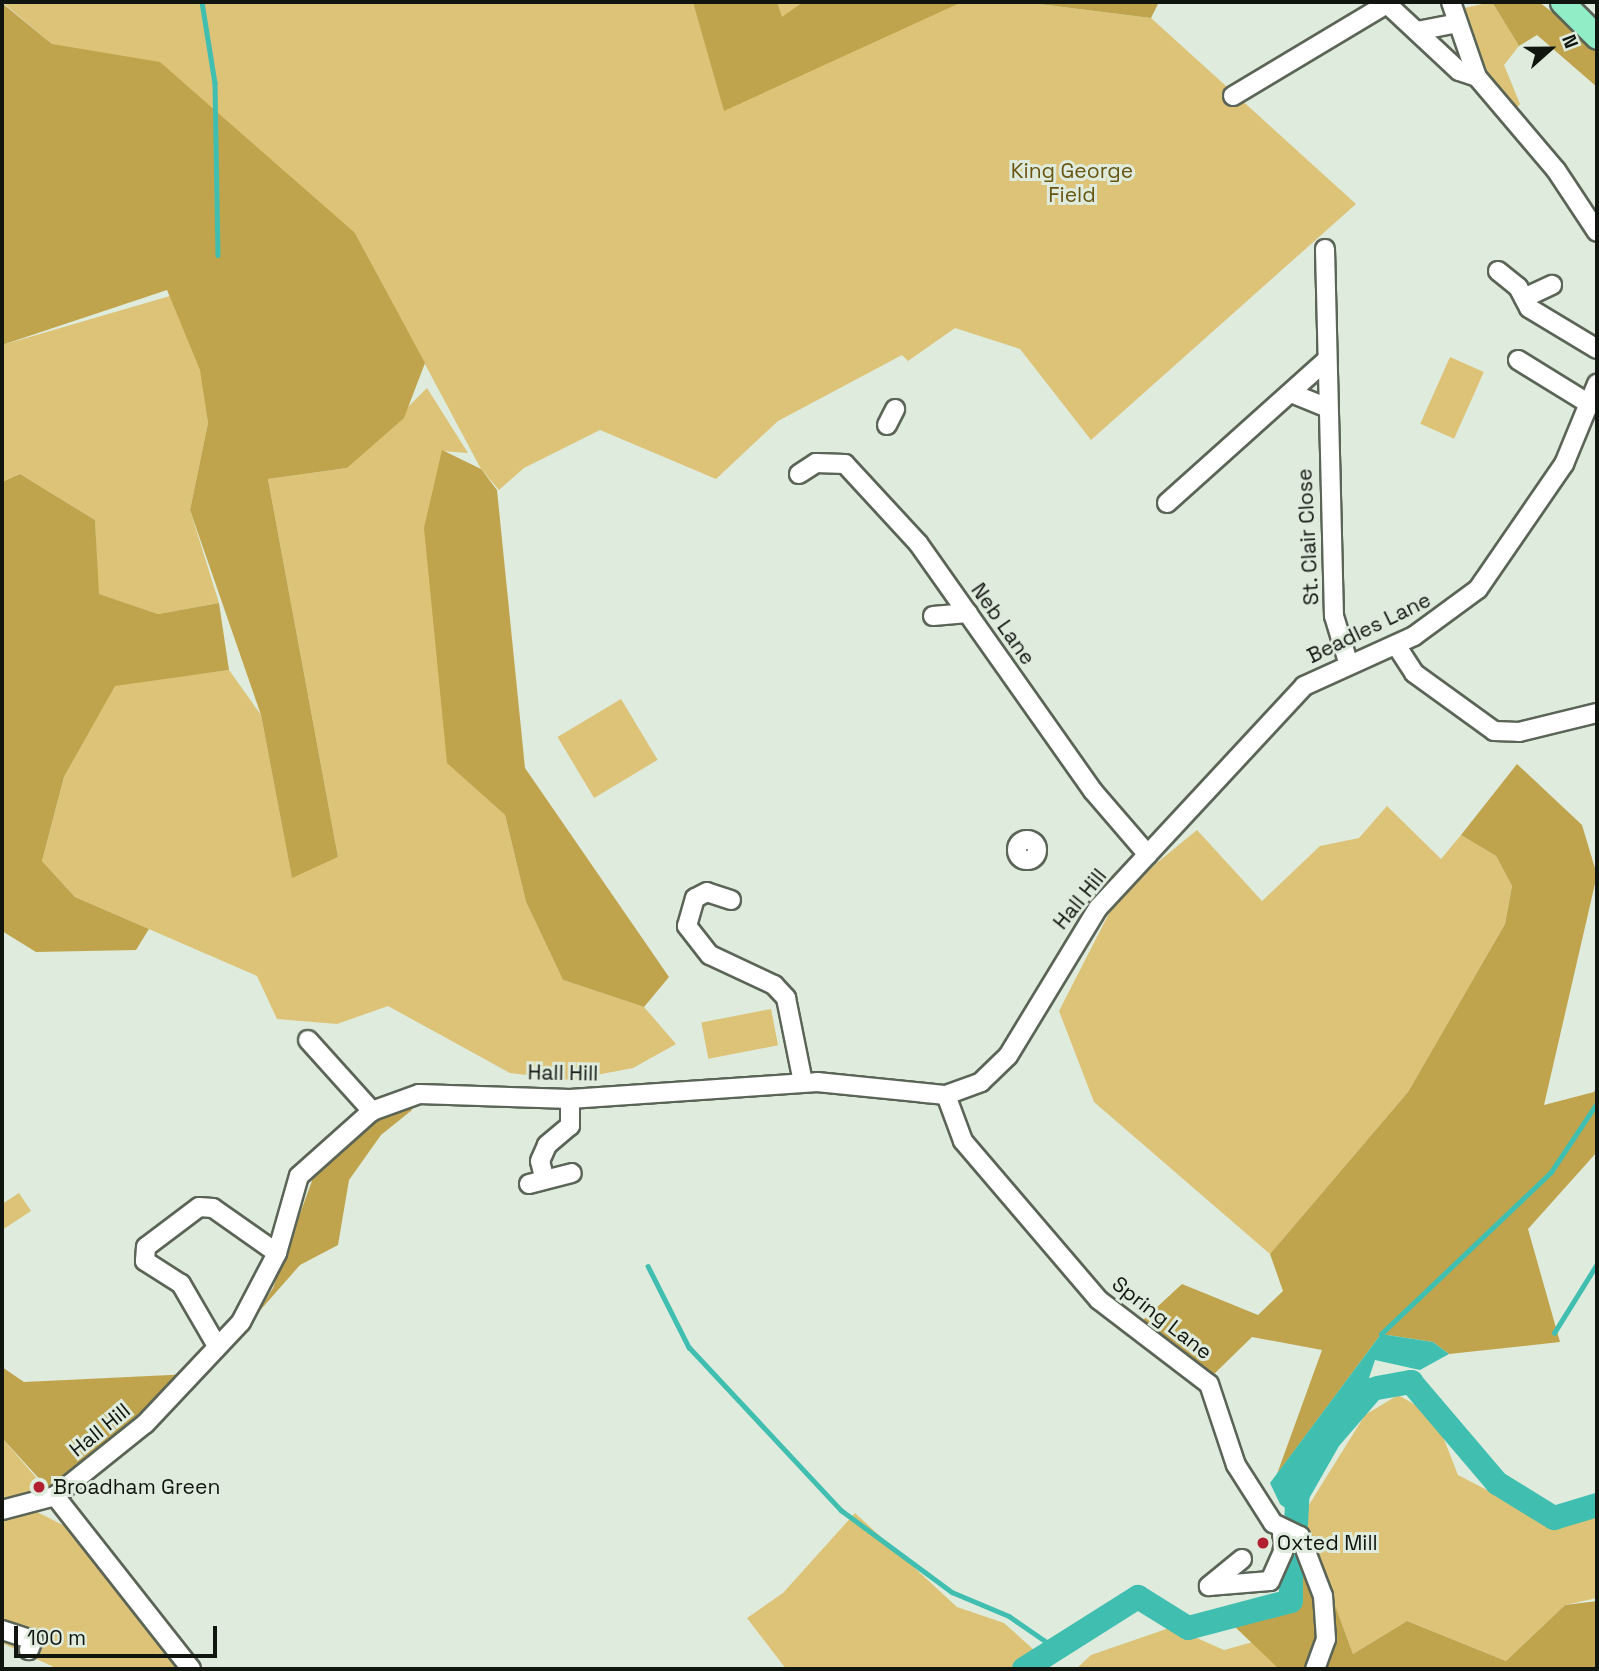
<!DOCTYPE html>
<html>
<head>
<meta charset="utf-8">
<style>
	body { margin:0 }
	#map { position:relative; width:1599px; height:1671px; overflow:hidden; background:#dfebdc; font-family:"Space Grotesk",sans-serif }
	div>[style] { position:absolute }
	.green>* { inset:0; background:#ddc377; transform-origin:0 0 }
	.forest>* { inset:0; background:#c0a44d }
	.water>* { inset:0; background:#40bfb1 }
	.stream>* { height:4.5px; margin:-2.25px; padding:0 2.25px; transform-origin:2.25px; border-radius:2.25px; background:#40bfb1 }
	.river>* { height:24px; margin:-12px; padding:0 12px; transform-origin:12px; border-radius:12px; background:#40bfb1 }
	.roads { filter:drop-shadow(2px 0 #5b6557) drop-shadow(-2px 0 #5b6557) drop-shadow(0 2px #5b6557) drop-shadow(0 -2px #5b6557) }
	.minor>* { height:18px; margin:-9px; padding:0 9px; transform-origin:9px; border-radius:9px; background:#fff }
	.minor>.ring { margin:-9px; padding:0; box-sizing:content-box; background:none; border:18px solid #fff; border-radius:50% }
	.major>* { height:23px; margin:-11.5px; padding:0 11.5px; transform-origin:11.5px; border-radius:11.5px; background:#90edc6 }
	.dots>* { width:19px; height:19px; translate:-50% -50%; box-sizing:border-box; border:4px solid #dfebdc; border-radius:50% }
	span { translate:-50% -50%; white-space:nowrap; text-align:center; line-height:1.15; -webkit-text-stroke:6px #dfebdc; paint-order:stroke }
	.park-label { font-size:21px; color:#685512 }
	.street-label { font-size:21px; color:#111510 }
	.poi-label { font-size:21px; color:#111510 }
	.left { translate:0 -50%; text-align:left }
	.frame { position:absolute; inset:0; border:4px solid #111510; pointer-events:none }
	.north { position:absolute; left:1515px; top:14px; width:70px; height:70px; -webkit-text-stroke:5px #dfebdc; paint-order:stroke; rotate:69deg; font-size:19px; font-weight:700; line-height:28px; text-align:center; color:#111510 }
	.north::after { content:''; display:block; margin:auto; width:24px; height:32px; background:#111510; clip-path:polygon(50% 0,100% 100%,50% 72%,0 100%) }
	.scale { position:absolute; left:14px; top:1626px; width:203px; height:32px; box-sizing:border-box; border:4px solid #111510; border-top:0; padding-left:9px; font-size:21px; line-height:24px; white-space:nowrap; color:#111510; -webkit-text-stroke:5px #dfebdc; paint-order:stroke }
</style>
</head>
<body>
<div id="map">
	<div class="green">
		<i style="clip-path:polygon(2px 2px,1023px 2px,1151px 18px,1356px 204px,1091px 440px,1020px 349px,955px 328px,908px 361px,902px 355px,778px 421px,716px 479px,600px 430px,524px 468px,499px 490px,481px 469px,355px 233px,52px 44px)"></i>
		<i style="clip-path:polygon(1459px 2px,1464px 8px,1492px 2px,1519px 46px,1504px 65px,1520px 104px,1515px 109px,1480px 65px)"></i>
		<i style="clip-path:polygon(170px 296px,201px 370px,208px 423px,190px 510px,219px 603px,158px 614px,98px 594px,95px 520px,20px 474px,2px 482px,2px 345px)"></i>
		<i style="left:1450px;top:357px;width:37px;height:73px;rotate:24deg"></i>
		<i style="clip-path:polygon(427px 388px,468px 453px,442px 451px,448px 763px,505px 815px,526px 902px,563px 980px,644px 1007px,676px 1044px,633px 1068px,570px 1080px,510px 1073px,388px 1006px,337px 1024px,277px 1019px,257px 976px,75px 897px,42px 861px,64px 777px,115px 685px,229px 670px,261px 715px,292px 877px,338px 857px,268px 479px,347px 468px)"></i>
		<i style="left:621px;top:699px;width:71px;height:74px;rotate:59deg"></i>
		<i style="clip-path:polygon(1387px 806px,1441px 859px,1461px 835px,1496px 856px,1512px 886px,1505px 924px,1408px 1092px,1270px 1254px,1094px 1102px,1059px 1011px,1119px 894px,1197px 830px,1262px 901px,1320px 846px,1359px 838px)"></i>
		<i style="left:771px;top:1009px;width:37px;height:71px;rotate:79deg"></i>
		<i style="clip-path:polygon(19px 1193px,31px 1211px,2px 1230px,2px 1204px)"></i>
		<i style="clip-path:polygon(1398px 1395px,1435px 1416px,1458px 1475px,1535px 1515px,1597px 1506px,1597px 1598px,1565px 1605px,1506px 1661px,1407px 1621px,1353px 1654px,1302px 1516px,1365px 1415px)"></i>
		<i style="clip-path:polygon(2px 1438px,46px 1489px,28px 1495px,33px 1510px,71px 1529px,183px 1669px,58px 1669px,2px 1643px)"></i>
		<i style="clip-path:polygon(855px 1513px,957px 1607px,1004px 1623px,1034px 1650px,1013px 1669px,786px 1669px,747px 1618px,783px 1593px)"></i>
		<i style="clip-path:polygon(1172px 1627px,1224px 1650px,1278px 1635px,1286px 1669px,1076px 1669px,1091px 1655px)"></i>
	</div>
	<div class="forest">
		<i style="clip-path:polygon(693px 2px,777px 2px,782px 17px,803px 2px,962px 2px,724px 111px)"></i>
		<i style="clip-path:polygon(1023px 2px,1159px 2px,1151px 18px)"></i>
		<i style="clip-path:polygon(1492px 2px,1539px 2px,1582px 35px,1597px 50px,1597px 87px,1537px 35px,1519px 46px)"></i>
		<i style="clip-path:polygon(2px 3px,52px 44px,160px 62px,355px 233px,425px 363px,404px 418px,347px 468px,268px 479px,338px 857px,292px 878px,261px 715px,190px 510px,208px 423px,200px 370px,167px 290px,2px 345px)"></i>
		<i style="clip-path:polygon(442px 450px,481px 469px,497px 490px,525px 768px,669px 977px,644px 1007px,563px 980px,526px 902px,505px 815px,447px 763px,424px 528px)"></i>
		<i style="clip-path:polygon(20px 474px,95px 520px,99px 594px,158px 614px,219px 603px,229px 670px,115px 686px,64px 777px,42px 861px,75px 897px,149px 929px,136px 950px,36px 952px,2px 931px,2px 482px)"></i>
		<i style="clip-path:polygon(1517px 764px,1582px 825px,1597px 875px,1544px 1105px,1594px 1092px,1597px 1085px,1597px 1152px,1528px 1229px,1560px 1342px,1449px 1354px,1433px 1342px,1381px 1334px,1277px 1474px,1322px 1350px,1252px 1337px,1211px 1377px,1142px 1321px,1182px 1284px,1258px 1315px,1283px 1291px,1270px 1254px,1408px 1092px,1505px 924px,1512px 886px,1496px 856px,1461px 835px)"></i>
		<i style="clip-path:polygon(411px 1101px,412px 1110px,381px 1135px,349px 1180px,338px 1245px,300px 1265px,256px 1315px,273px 1288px,317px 1167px,361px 1125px)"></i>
		<i style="clip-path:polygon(2px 1367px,24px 1382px,191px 1374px,55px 1496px,2px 1438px)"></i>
		<i style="clip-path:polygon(1314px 1548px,1353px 1654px,1407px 1621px,1506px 1661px,1565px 1605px,1597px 1601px,1597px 1669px,1279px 1669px,1234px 1626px,1283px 1611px,1292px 1550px)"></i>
	</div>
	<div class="water">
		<i style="clip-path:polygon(1381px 1334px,1433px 1342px,1449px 1354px,1420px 1370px,1375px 1360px,1369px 1378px,1396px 1375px,1411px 1382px,1390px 1387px,1339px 1446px,1298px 1518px,1280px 1504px,1270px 1483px)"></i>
	</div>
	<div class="stream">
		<i style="left:202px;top:2px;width:82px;rotate:80.9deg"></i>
		<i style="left:215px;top:83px;width:172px;rotate:89deg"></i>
		<i style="left:648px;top:1266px;width:91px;rotate:63.2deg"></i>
		<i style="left:689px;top:1347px;width:223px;rotate:47deg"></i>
		<i style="left:841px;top:1510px;width:138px;rotate:36.5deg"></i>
		<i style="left:952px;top:1592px;width:62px;rotate:22.8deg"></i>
		<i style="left:1009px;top:1616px;width:55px;rotate:34.6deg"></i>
		<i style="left:1554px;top:1333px;width:81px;rotate:-58.1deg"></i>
		<i style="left:1381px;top:1334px;width:235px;rotate:-43.6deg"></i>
		<i style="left:1551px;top:1172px;width:83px;rotate:-56.3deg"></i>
	</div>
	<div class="river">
		<i style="left:1377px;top:1388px;width:35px;rotate:-10deg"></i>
		<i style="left:1411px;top:1382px;width:133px;rotate:49.6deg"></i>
		<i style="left:1497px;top:1483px;width:67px;rotate:31.6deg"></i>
		<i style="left:1554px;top:1518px;width:45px;rotate:-16.8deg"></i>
		<i style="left:1296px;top:1524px;width:39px;rotate:-87deg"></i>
		<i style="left:1024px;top:1669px;width:135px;rotate:-32.3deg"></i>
		<i style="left:1138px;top:1597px;width:59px;rotate:31.8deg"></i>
		<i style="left:1188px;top:1628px;width:106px;rotate:-14.7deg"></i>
		<i style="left:1291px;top:1601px;width:58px;rotate:-90deg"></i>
	</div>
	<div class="roads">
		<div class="minor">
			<i style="left:1385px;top:2px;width:101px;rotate:43deg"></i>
			<i style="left:1459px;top:71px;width:19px;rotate:18deg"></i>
			<i style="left:1451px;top:2px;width:79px;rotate:70.9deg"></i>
			<i style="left:1477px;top:77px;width:122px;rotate:49.7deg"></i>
			<i style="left:1556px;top:170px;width:74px;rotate:56.5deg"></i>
			<i style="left:1417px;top:31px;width:38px;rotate:-11deg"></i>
			<i style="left:1233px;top:96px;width:179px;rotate:-30.9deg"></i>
			<i style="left:1325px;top:249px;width:367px;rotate:88.6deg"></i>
			<i style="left:1334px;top:616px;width:48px;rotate:73.1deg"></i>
			<i style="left:1498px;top:271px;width:26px;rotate:39deg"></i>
			<i style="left:1518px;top:287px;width:24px;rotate:62deg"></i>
			<i style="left:1529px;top:308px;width:79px;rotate:31.1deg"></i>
			<i style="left:1524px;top:298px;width:31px;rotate:-25deg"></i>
			<i style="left:1518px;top:360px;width:86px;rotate:31.7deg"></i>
			<i style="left:1291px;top:393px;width:37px;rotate:22deg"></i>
			<i style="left:887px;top:425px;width:18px;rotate:-63deg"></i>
			<i style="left:799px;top:474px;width:20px;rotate:-33deg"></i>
			<i style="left:816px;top:463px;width:29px;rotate:2deg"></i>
			<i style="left:845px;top:464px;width:108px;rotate:47.3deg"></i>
			<i style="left:918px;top:543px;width:304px;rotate:54.8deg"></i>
			<i style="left:1093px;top:791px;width:84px;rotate:49.3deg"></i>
			<i style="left:1167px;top:503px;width:211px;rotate:-41.9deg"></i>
			<i style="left:933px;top:616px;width:35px;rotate:-5deg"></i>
			<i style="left:1396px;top:645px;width:33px;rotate:57deg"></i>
			<i style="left:1414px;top:673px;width:99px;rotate:35.9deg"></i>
			<i style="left:1494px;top:731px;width:25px;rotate:2deg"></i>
			<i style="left:1519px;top:732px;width:80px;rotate:-13.7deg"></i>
			<i class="ring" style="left:1017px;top:840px;width:2px;height:2px"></i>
			<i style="left:731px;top:900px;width:25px;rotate:-162deg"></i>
			<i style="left:707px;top:892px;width:13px;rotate:153deg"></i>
			<i style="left:695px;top:898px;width:29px;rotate:106deg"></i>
			<i style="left:687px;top:926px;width:37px;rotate:52deg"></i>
			<i style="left:710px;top:955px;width:71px;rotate:25.1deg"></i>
			<i style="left:774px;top:985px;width:18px;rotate:47deg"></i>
			<i style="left:786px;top:998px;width:86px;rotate:78.6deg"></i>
			<i style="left:308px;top:1040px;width:96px;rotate:48deg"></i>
			<i style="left:946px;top:1095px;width:49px;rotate:69.7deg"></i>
			<i style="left:963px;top:1141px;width:209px;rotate:49.5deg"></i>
			<i style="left:1099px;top:1300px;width:138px;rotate:37.4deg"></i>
			<i style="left:1209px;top:1384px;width:85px;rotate:71.6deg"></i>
			<i style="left:1236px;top:1465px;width:69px;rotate:57.5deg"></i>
			<i style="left:1273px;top:1523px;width:30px;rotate:26deg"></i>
			<i style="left:1300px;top:1536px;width:64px;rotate:69deg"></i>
			<i style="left:1323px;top:1596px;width:43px;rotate:86deg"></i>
			<i style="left:1326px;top:1639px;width:32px;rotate:110deg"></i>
			<i style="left:544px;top:1177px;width:16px;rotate:-104deg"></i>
			<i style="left:540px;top:1161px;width:17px;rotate:-66deg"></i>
			<i style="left:547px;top:1145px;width:30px;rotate:-40deg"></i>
			<i style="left:570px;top:1126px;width:27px;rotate:-90deg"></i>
			<i style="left:529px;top:1184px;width:44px;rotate:-14.3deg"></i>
			<i style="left:217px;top:1346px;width:72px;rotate:-120.1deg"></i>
			<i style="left:181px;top:1284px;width:43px;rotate:-147.4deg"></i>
			<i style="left:145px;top:1261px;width:14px;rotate:-86deg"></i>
			<i style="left:146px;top:1247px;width:66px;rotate:-37deg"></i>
			<i style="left:199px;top:1207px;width:14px;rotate:4deg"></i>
			<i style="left:213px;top:1208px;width:78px;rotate:35.1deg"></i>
			<i style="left:55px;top:1496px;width:220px;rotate:51.8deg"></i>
			<i style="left:2px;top:1510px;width:55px;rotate:-14.8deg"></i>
			<i style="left:55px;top:1496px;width:115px;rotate:-38.7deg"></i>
			<i style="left:145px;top:1424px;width:140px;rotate:-46.7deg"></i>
			<i style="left:241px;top:1322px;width:78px;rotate:-62.4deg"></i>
			<i style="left:277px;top:1253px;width:80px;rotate:-74.1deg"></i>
			<i style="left:299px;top:1176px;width:98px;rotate:-41.7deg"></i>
			<i style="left:372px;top:1111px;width:50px;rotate:-19.9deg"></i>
			<i style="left:419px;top:1094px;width:151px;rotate:1.9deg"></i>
			<i style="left:570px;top:1099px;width:248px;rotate:-3.9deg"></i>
			<i style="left:817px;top:1082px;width:130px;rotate:5.8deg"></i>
			<i style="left:946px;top:1095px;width:37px;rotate:-20deg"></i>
			<i style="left:981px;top:1082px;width:37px;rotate:-44deg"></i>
			<i style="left:1008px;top:1056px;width:173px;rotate:-58.7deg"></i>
			<i style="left:1098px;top:908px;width:303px;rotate:-47.1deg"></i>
			<i style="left:1304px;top:686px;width:121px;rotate:-24.4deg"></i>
			<i style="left:1414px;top:636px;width:79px;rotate:-36.3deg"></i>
			<i style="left:1478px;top:589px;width:152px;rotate:-55.5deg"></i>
			<i style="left:1564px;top:464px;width:87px;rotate:-67.6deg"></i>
			<i style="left:1242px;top:1559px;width:43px;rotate:140.7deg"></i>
			<i style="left:1209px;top:1586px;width:61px;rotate:-4.7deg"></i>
			<i style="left:1270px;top:1581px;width:32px;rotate:-66deg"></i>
			<i style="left:1283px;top:1552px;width:21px;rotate:-93deg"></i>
			<i style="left:2px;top:1630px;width:33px;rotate:18deg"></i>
			<i style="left:33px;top:1640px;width:11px;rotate:112deg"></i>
		</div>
		<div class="major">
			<i style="left:1562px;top:2px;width:49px;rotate:45deg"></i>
		</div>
	</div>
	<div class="dots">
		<i style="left:39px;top:1487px;background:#b11f31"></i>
		<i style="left:1263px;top:1543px;background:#b11f31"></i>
	</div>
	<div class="park-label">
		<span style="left:1072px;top:183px">King George<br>Field</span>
	</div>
	<div class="street-label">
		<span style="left:1308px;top:537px;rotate:-93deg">St. Clair Close</span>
		<span style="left:1003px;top:624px;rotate:55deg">Neb Lane</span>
		<span style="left:1369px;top:628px;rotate:-26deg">Beadles Lane</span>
		<span style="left:1080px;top:899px;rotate:-51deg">Hall Hill</span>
		<span style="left:563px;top:1073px;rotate:1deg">Hall Hill</span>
		<span style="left:1162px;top:1318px;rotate:38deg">Spring Lane</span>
		<span style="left:100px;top:1430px;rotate:-39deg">Hall Hill</span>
	</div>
	<div class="poi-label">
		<span class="left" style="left:53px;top:1487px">Broadham Green</span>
		<span class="left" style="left:1277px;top:1543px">Oxted Mill</span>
	</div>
	<div class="frame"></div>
	<div class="north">N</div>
	<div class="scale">100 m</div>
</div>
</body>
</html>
